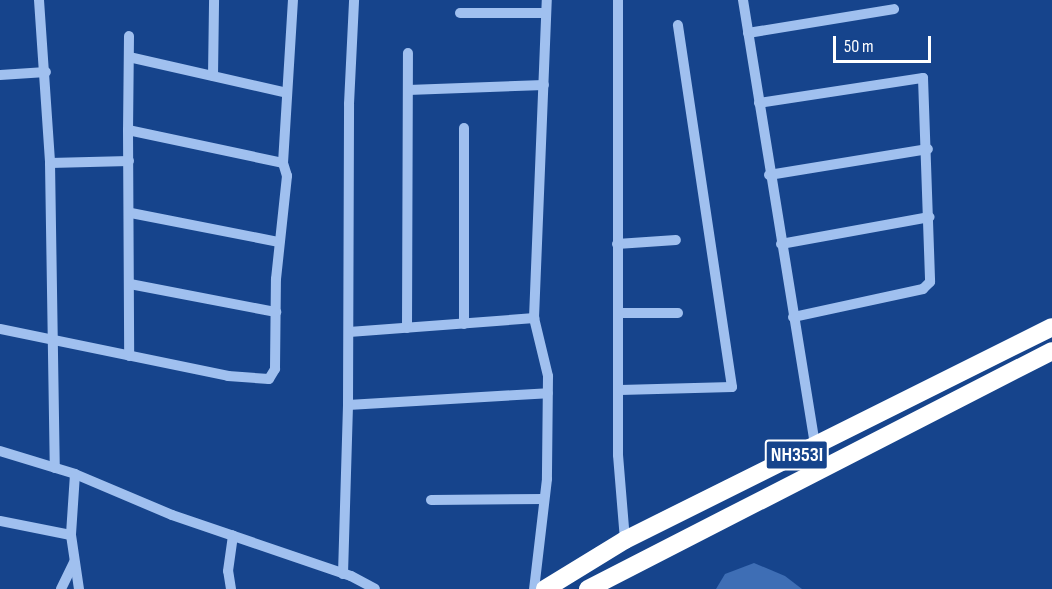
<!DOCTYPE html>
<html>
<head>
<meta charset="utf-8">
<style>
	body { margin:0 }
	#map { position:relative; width:1052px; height:589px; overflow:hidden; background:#16448c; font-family:"Sofia Sans Condensed",sans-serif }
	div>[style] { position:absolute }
	.building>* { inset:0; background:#3e6eb5 }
	.minor>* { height:10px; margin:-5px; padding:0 5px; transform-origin:5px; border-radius:5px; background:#a0c0ef }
	.highway>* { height:18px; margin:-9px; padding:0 9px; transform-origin:9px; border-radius:9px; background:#fff }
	span { translate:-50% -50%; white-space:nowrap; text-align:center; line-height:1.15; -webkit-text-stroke:5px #16448c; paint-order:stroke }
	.shield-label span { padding:2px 4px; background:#16448c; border:2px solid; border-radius:4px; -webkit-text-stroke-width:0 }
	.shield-label { font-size:20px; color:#fff; font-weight:700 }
	.scale { position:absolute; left:833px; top:36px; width:98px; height:27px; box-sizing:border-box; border:3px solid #fff; border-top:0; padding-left:8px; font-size:18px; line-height:21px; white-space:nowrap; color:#fff; -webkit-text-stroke:4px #16448c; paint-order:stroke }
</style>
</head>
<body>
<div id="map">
	<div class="building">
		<i style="clip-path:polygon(754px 563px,785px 576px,802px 589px,716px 589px,725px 574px)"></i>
	</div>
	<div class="minor">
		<i style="left:39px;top:0;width:163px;rotate:86.1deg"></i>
		<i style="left:50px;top:163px;width:305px;rotate:89.1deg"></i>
		<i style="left:618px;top:0;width:455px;rotate:90deg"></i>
		<i style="left:618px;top:455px;width:85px;rotate:85.3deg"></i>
		<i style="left:743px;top:0;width:452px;rotate:80.8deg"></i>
		<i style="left:460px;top:13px;width:86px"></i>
		<i style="left:748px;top:33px;width:148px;rotate:-9.3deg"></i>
		<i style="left:129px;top:36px;width:94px;rotate:90.6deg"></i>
		<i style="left:128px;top:130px;width:158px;rotate:12deg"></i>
		<i style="left:283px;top:163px;width:163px;rotate:-86.5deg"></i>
		<i style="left:129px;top:57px;width:162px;rotate:12.8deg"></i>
		<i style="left:0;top:75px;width:46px;rotate:-3.7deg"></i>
		<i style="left:213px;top:76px;width:76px;rotate:-89.2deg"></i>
		<i style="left:408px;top:90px;width:136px;rotate:-2.1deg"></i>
		<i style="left:759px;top:103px;width:166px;rotate:-8.7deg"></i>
		<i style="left:923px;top:78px;width:204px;rotate:88deg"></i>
		<i style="left:930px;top:282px;width:10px;rotate:135deg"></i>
		<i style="left:923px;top:289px;width:133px;rotate:167.8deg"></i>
		<i style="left:464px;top:128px;width:196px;rotate:90deg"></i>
		<i style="left:128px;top:130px;width:226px;rotate:89.7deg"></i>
		<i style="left:50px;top:163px;width:79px;rotate:-1.5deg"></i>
		<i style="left:769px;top:175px;width:161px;rotate:-9.3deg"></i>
		<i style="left:131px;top:213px;width:151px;rotate:11.1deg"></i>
		<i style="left:617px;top:244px;width:59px;rotate:-3.9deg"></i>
		<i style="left:781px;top:244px;width:151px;rotate:-10.3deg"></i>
		<i style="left:130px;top:284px;width:149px;rotate:10.9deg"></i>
		<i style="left:618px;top:313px;width:60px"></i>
		<i style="left:534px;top:318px;width:318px;rotate:-87.7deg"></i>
		<i style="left:407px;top:328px;width:275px;rotate:-89.8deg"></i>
		<i style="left:0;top:329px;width:233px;rotate:11.6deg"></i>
		<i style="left:228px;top:376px;width:41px;rotate:4.2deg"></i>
		<i style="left:269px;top:379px;width:12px;rotate:-59deg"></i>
		<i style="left:275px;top:369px;width:90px;rotate:-89.4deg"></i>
		<i style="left:276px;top:279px;width:104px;rotate:-83.9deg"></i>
		<i style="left:287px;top:176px;width:14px;rotate:-107deg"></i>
		<i style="left:349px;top:332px;width:186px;rotate:-4.3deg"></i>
		<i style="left:534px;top:318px;width:60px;rotate:76.4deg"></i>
		<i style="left:548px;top:376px;width:103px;rotate:90.6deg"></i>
		<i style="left:547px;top:479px;width:111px;rotate:96.7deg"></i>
		<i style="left:620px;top:390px;width:112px;rotate:-1.5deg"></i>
		<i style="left:732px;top:387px;width:366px;rotate:-98.5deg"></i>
		<i style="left:348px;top:405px;width:200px;rotate:-3.4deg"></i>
		<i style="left:0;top:451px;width:78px;rotate:17deg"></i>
		<i style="left:75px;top:474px;width:105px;rotate:22.9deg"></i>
		<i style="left:172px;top:515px;width:189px;rotate:18.8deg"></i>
		<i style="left:351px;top:576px;width:27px;rotate:28deg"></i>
		<i style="left:75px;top:474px;width:61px;rotate:93.8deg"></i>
		<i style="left:71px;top:535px;width:55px;rotate:81.6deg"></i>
		<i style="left:431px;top:500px;width:113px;rotate:-0.5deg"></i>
		<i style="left:0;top:521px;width:72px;rotate:11.2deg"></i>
		<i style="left:343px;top:574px;width:169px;rotate:-88.3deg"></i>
		<i style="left:348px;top:405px;width:301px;rotate:-89.8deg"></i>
		<i style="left:349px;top:104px;width:104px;rotate:-87.2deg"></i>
		<i style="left:61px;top:589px;width:30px;rotate:-64deg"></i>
		<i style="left:231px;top:589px;width:18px;rotate:-99deg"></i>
		<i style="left:228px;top:571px;width:36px;rotate:-82deg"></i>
	</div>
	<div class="highway">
		<i style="left:545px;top:589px;width:94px;rotate:-31.5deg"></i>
		<i style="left:625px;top:540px;width:477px;rotate:-26.5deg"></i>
		<i style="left:588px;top:589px;width:521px;rotate:-27.15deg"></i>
	</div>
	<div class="shield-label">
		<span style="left:797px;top:455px">NH353I</span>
	</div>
	<div class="scale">50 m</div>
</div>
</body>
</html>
